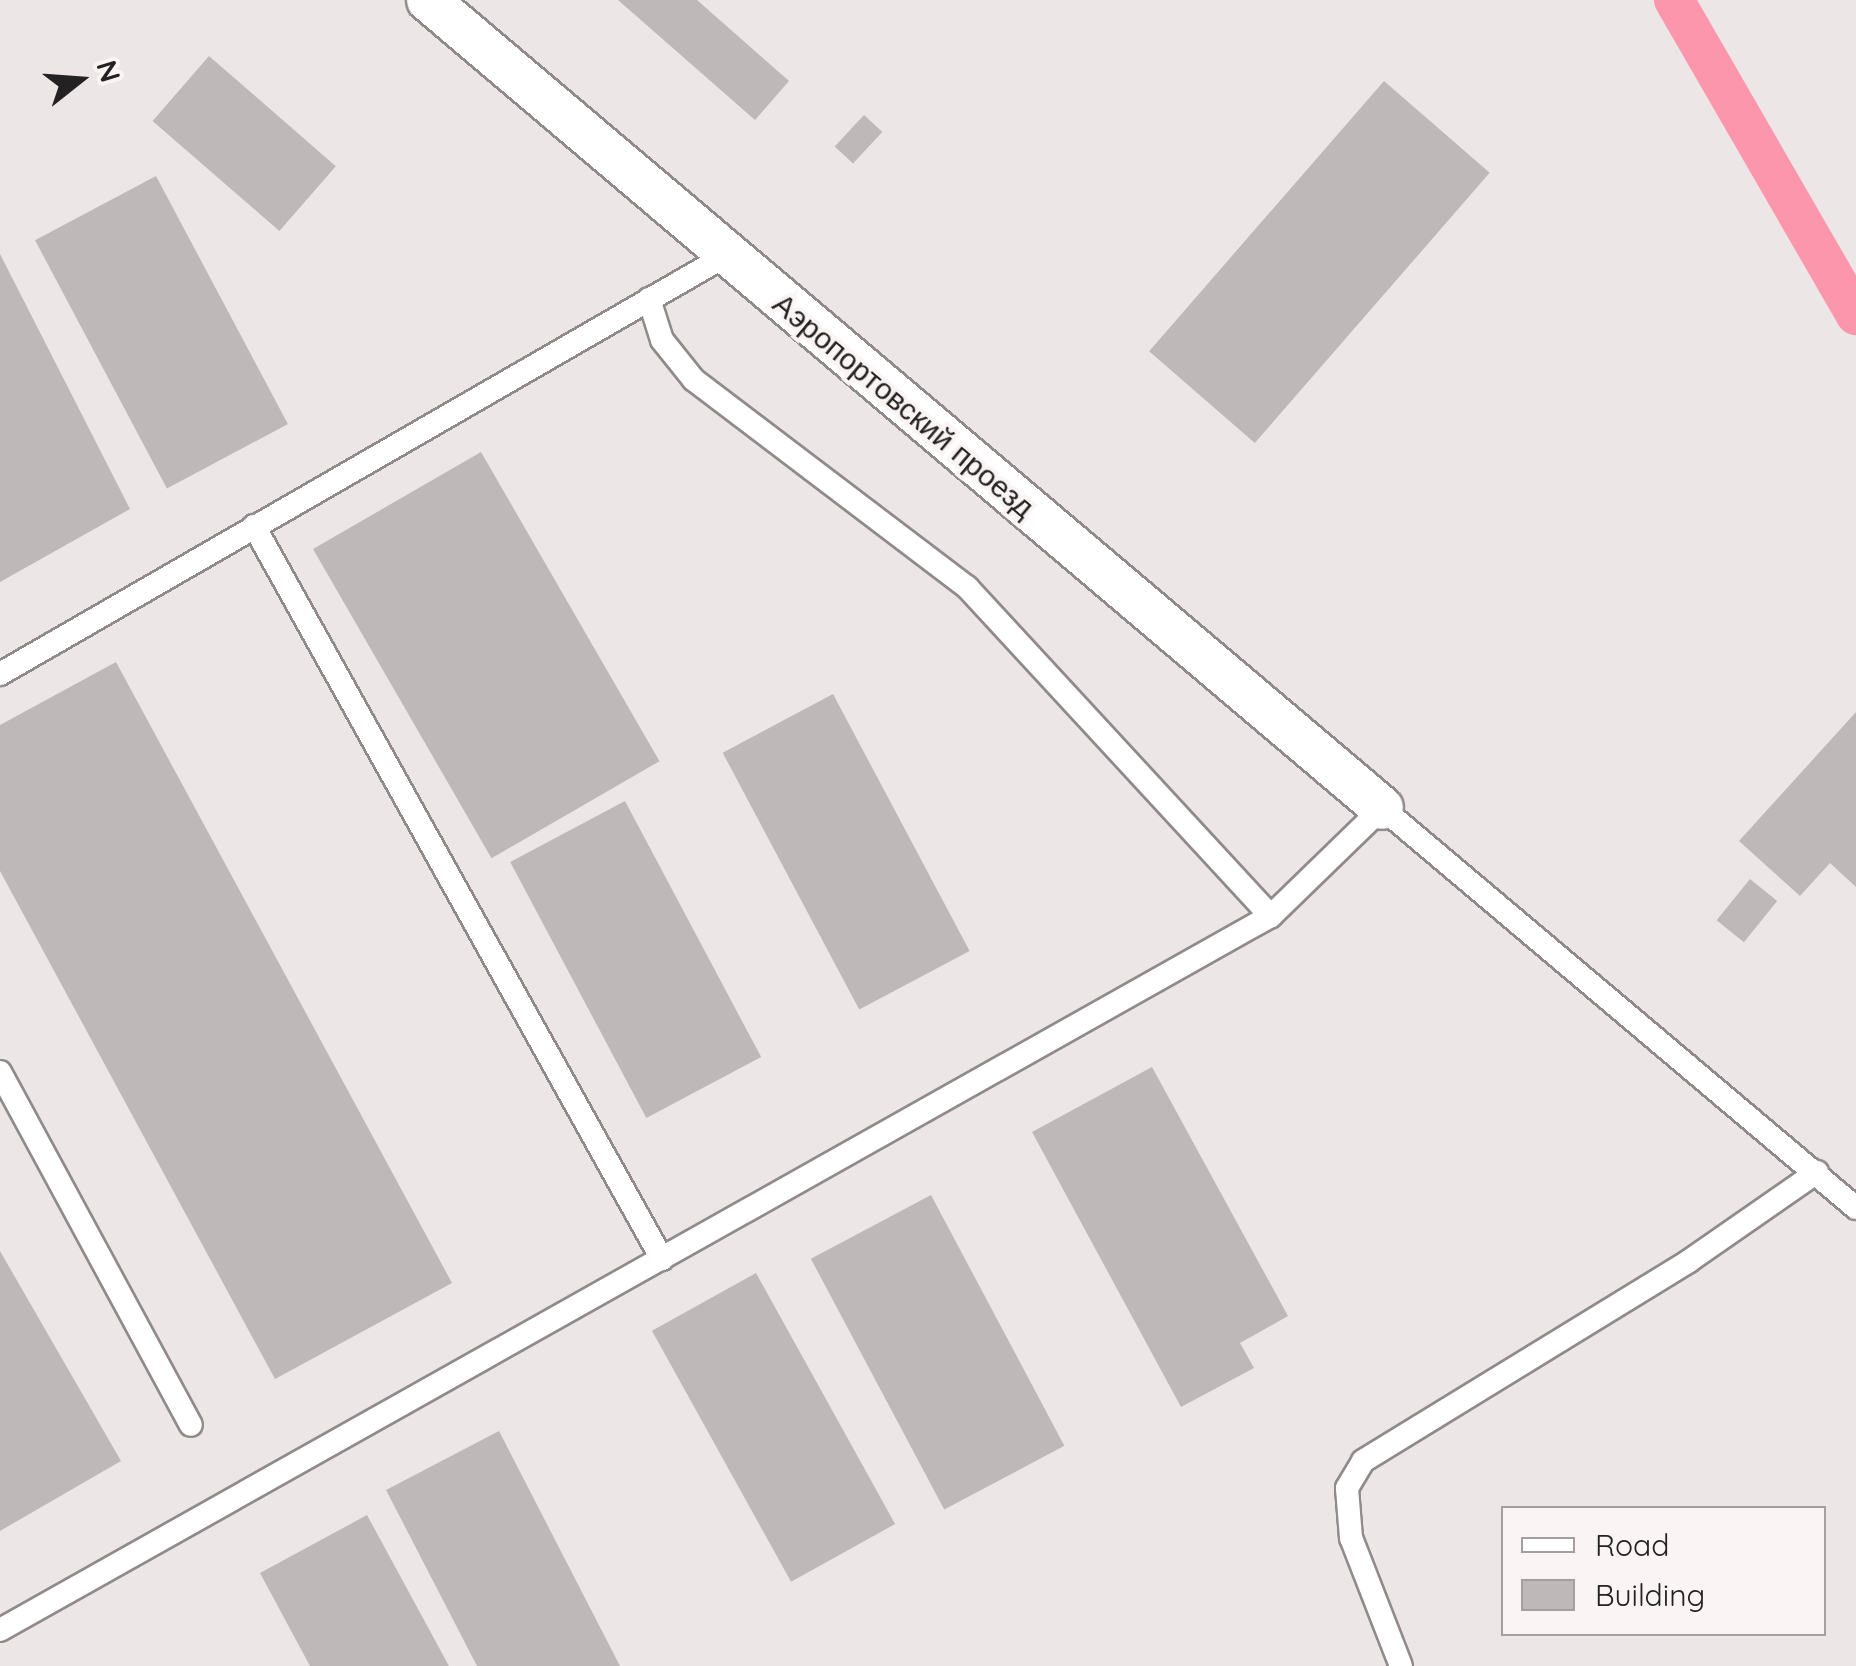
<!DOCTYPE html>
<html>
<head>
<meta charset="utf-8">
<style>
	body { margin:0 }
	#map { position:relative; width:1856px; height:1666px; overflow:hidden; background:#ede6e7; font-family:Quicksand,sans-serif }
	div>[style] { position:absolute }
	.canal>* { height:40px; margin:-20px; padding:0 20px; transform-origin:20px; border-radius:20px; background:#fc96ad }
	.building>* { inset:0; background:#bfb8b9; transform-origin:0 0 }
	.roads { filter:drop-shadow(2px 0 #908a8b) drop-shadow(-2px 0 #908a8b) drop-shadow(0 2px #908a8b) drop-shadow(0 -2px #908a8b) }
	.lane>* { height:22px; margin:-11px; padding:0 11px; transform-origin:11px; border-radius:11px; background:#fff }
	.street>* { height:42px; margin:-21px; padding:0 21px; transform-origin:21px; border-radius:21px; background:#fff }
	span { translate:-50% -50%; white-space:nowrap; text-align:center; line-height:1.15; -webkit-text-stroke:8px #fbf4f5; paint-order:stroke }
	.street-label { font-size:30px; color:#232121 }
	.legend { position:absolute; left:1501px; top:1506px; width:325px; height:130px; box-sizing:border-box; background:#fbf4f5; border:2px solid #a5a0a0; margin:0; padding:12px 18px; list-style:none; font-size:30px; color:#232121 }
	.legend li { display:flex; align-items:center; gap:20px; height:50px }
	.legend b { width:50px; border:2px solid #a5a0a0 }
	.north { position:absolute; left:30px; top:30px; width:100px; height:100px; -webkit-text-stroke:8px #fbf4f5; paint-order:stroke; rotate:73deg; font-size:28px; font-weight:700; line-height:40px; text-align:center; color:#232121 }
	.north::after { content:''; display:block; margin:auto; width:35px; height:45px; background:#232121; clip-path:polygon(50% 0,100% 100%,50% 72%,0 100%) }
</style>
</head>
<body>
<div id="map">
	<div class="canal">
		<i style="left:1674px;top:0;width:364px;rotate:60deg"></i>
	</div>
	<div class="building">
		<i style="clip-path:polygon(618px 0,697px 0,789px 81px,755px 120px)"></i>
		<i style="left:209px;top:56px;width:168px;height:86px;rotate:41deg"></i>
		<i style="left:1384px;top:81px;width:140px;height:358px;rotate:41deg"></i>
		<i style="left:864px;top:115px;width:25px;height:43px;rotate:43deg"></i>
		<i style="left:156px;top:176px;width:281px;height:137px;rotate:62deg"></i>
		<i style="clip-path:polygon(0 254px,130px 509px,0 582px)"></i>
		<i style="left:481px;top:452px;width:357px;height:194px;rotate:60deg"></i>
		<i style="clip-path:polygon(116px 662px,452px 1283px,275px 1379px,0 871px,0 725px)"></i>
		<i style="left:833px;top:694px;width:291px;height:125px;rotate:62deg"></i>
		<i style="clip-path:polygon(1856px 712px,1856px 887px,1830px 863px,1800px 896px,1739px 841px)"></i>
		<i style="left:625px;top:801px;width:290px;height:130px;rotate:62deg"></i>
		<i style="left:1750px;top:879px;width:35px;height:53px;rotate:39deg"></i>
		<i style="clip-path:polygon(1152px 1067px,1288px 1316px,1240px 1343px,1254px 1368px,1181px 1407px,1032px 1132px)"></i>
		<i style="left:931px;top:1195px;width:284px;height:136px;rotate:62deg"></i>
		<i style="clip-path:polygon(0 1251px,121px 1461px,0 1531px)"></i>
		<i style="left:756px;top:1273px;width:287px;height:119px;rotate:61deg"></i>
		<i style="clip-path:polygon(499px 1431px,620px 1666px,477px 1666px,386px 1490px)"></i>
		<i style="clip-path:polygon(367px 1515px,449px 1666px,310px 1666px,260px 1573px)"></i>
	</div>
	<div class="roads">
		<div class="lane">
			<i style="left:649px;top:299px;width:43px;rotate:72.4deg"></i>
			<i style="left:662px;top:340px;width:51px;rotate:51.3deg"></i>
			<i style="left:694px;top:380px;width:343px;rotate:37.2deg"></i>
			<i style="left:967px;top:587px;width:448px;rotate:47.3deg"></i>
			<i style="left:254px;top:526px;width:839px;rotate:60.9deg"></i>
			<i style="left:0;top:674px;width:839px;rotate:-29.96deg"></i>
			<i style="left:0;top:1072px;width:401px;rotate:61.6deg"></i>
			<i style="left:0;top:1630px;width:1458px;rotate:-29.33deg"></i>
			<i style="left:1271px;top:916px;width:155px;rotate:-44.2deg"></i>
			<i style="left:1382px;top:808px;width:620px;rotate:40.16deg"></i>
			<i style="left:1401px;top:1666px;width:137px;rotate:-111.3deg"></i>
			<i style="left:1351px;top:1538px;width:50px;rotate:-94.6deg"></i>
			<i style="left:1347px;top:1488px;width:31px;rotate:-59deg"></i>
			<i style="left:1363px;top:1461px;width:382px;rotate:-31.5deg"></i>
			<i style="left:1689px;top:1261px;width:156px;rotate:-34.8deg"></i>
		</div>
		<div class="street">
			<i style="left:428px;top:0;width:1250px;rotate:40.26deg"></i>
		</div>
	</div>
	<div class="street-label">
		<span style="left:904px;top:405px;rotate:40deg">Аэропортовский проезд</span>
	</div>
	<ul class="legend">
	<li><b style="height:12px;background:#fff"></b>Road</li>
	<li><b style="height:28px;background:#bfb8b9"></b>Building</li>
	</ul>
	<div class="north">N</div>
</div>
</body>
</html>
